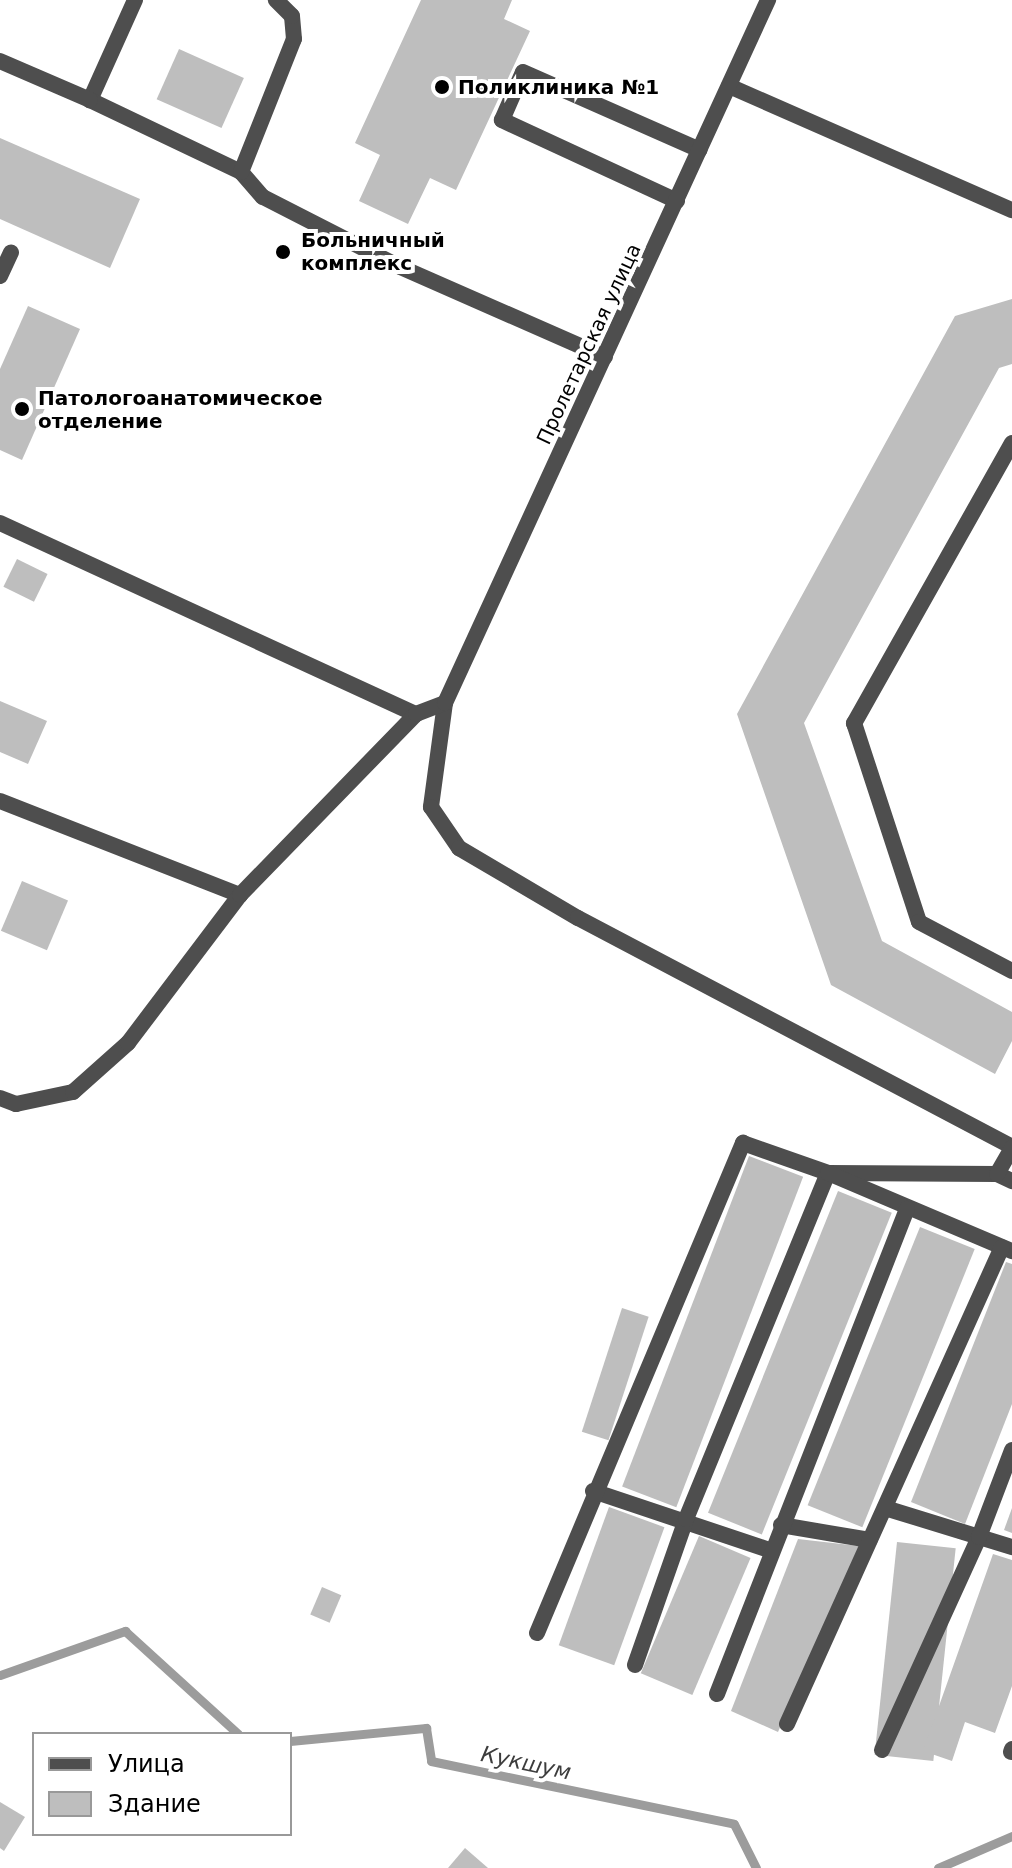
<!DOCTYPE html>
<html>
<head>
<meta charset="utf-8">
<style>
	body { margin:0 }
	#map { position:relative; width:1012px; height:1868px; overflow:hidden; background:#fff; font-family:"DejaVu Sans",sans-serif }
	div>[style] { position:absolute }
	.stream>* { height:9px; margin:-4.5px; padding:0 4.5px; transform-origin:4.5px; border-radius:4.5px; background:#9c9c9c }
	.building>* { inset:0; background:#bebebe; transform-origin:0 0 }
	.service>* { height:16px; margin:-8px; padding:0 8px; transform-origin:8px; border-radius:8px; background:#4e4e4e }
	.minor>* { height:16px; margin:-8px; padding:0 8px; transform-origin:8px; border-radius:8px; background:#4e4e4e }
	.dots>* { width:22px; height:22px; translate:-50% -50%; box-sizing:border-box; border:4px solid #fff; border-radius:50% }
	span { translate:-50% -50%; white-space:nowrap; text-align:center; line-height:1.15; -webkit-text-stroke:8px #fff; paint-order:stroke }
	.poi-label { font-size:20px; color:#000; font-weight:700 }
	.left { translate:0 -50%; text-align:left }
	.street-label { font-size:20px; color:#000 }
	.water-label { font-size:22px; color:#3d3d3d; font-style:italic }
	.legend { position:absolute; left:32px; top:1732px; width:260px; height:104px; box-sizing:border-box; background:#fff; border:2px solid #999; margin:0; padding:10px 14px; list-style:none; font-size:24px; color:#000 }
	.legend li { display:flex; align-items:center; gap:16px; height:40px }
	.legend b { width:40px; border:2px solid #999 }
</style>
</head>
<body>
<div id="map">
	<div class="stream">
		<i style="left:0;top:1675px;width:133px;rotate:-19.4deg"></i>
		<i style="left:125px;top:1631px;width:153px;rotate:42.3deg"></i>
		<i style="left:290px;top:1741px;width:137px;rotate:-5.5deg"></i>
		<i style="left:426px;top:1728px;width:33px;rotate:81deg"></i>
		<i style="left:431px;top:1761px;width:309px;rotate:11.7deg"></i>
		<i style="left:734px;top:1824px;width:49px;rotate:63.4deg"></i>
		<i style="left:938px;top:1868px;width:81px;rotate:-23.4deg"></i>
	</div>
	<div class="building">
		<i style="clip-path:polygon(421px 0,512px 0,504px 19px,530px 31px,456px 190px,430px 178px,408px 224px,359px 201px,380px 155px,355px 143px)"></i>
		<i style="left:179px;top:49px;width:71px;height:55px;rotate:24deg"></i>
		<i style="clip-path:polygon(0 138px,140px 199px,110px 268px,0 219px)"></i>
		<i style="clip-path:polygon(1012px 299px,1012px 364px,999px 368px,804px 723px,882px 941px,1012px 1012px,1012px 1041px,995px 1074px,831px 985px,737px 714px,955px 316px)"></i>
		<i style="clip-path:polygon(28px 306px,80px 329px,22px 460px,0 450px,0 369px)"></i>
		<i style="left:17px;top:559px;width:34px;height:31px;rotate:26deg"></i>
		<i style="clip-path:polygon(0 701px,47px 721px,28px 764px,0 752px)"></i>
		<i style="left:22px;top:881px;width:50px;height:54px;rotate:23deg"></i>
		<i style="left:749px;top:1156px;width:58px;height:354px;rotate:21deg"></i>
		<i style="left:838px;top:1191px;width:58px;height:347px;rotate:22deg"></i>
		<i style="left:920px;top:1227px;width:59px;height:300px;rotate:22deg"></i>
		<i style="clip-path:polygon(1006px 1262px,1012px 1264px,1012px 1404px,965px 1524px,911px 1502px)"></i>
		<i style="left:622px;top:1308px;width:28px;height:130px;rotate:18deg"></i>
		<i style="left:609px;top:1507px;width:59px;height:147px;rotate:20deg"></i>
		<i style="clip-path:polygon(1012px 1508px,1012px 1533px,1004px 1530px)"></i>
		<i style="left:699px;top:1536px;width:56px;height:149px;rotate:23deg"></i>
		<i style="clip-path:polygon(798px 1539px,859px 1546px,778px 1732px,731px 1711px)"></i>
		<i style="left:897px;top:1542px;width:59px;height:214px;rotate:6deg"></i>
		<i style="clip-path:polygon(993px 1554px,1012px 1560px,1012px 1686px,995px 1733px,965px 1722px,952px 1761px,923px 1751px)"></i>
		<i style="left:322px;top:1587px;width:21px;height:30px;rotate:23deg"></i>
		<i style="clip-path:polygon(0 1802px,25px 1817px,4px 1851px,0 1848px)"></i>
		<i style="clip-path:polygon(465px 1848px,488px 1868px,448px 1868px)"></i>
	</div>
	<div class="service">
		<i style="left:135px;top:0;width:110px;rotate:114.2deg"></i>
		<i style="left:90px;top:100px;width:167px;rotate:25.5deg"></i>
		<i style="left:241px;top:172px;width:33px;rotate:49deg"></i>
		<i style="left:263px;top:197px;width:152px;rotate:27.1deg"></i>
		<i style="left:398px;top:266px;width:226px;rotate:23.7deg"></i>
		<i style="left:0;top:61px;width:98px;rotate:23.4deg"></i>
		<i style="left:729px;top:86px;width:309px;rotate:23.7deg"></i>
		<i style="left:241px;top:172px;width:143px;rotate:-68.3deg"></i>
		<i style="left:294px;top:39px;width:23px;rotate:-95deg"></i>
		<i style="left:292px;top:16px;width:23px;rotate:-135deg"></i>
		<i style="left:677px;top:201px;width:193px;rotate:-155.2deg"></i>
		<i style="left:502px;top:120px;width:52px;rotate:-66.4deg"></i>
		<i style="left:523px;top:72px;width:193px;rotate:23.8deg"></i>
		<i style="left:0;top:276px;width:26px;rotate:-65deg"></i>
		<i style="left:1012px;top:443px;width:322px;rotate:119.4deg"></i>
		<i style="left:854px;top:723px;width:209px;rotate:71.9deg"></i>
		<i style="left:919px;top:922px;width:105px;rotate:27.8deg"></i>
		<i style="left:0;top:523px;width:458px;rotate:24.7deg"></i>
		<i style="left:445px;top:703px;width:105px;rotate:97.7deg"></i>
		<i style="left:431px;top:807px;width:50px;rotate:55.7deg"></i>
		<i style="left:459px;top:848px;width:138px;rotate:30.5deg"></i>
		<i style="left:578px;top:918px;width:491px;rotate:27.8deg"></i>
		<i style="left:0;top:801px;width:258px;rotate:21.4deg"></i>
		<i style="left:997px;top:1174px;width:17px;rotate:25deg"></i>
		<i style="left:593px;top:1491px;width:186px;rotate:18.5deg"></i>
		<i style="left:885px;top:1508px;width:133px;rotate:17.1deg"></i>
		<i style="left:781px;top:1525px;width:90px;rotate:9.6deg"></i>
		<i style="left:537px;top:1633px;width:532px;rotate:-67.2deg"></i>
		<i style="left:743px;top:1143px;width:90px;rotate:19.4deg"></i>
		<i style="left:828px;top:1173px;width:169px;rotate:0.3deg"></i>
		<i style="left:997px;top:1174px;width:30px;rotate:-60deg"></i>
		<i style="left:635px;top:1665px;width:155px;rotate:-70.7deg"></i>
		<i style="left:686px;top:1519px;width:374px;rotate:-67.7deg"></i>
		<i style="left:828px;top:1173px;width:200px;rotate:23deg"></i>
		<i style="left:717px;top:1694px;width:521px;rotate:-68.61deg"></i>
		<i style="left:787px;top:1724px;width:523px;rotate:-65.74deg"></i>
		<i style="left:882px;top:1750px;width:234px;rotate:-65.5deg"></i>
		<i style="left:979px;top:1537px;width:93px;rotate:-69.2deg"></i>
		<i style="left:1011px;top:1752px;width:3px;rotate:-72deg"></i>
	</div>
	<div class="minor">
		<i style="left:0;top:1098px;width:17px;rotate:21deg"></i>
		<i style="left:16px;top:1104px;width:58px;rotate:-11.9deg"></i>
		<i style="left:73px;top:1092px;width:74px;rotate:-41.7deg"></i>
		<i style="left:128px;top:1043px;width:186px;rotate:-52.9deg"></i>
		<i style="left:240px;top:895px;width:252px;rotate:-45.8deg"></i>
		<i style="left:416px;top:714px;width:31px;rotate:-21deg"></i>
		<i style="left:445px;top:703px;width:774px;rotate:-65.32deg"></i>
	</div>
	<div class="dots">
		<i style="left:442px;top:87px;background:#000"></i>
		<i style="left:283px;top:252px;background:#000"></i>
		<i style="left:22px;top:409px;background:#000"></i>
	</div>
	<div class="poi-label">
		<span class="left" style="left:458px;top:87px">Поликлиника №1</span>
		<span class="left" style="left:301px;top:252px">Больничный<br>комплекс</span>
		<span class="left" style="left:38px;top:410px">Патологоанатомическое<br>отделение</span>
	</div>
	<div class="street-label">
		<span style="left:589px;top:344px;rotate:-65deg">Пролетарская улица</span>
	</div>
	<div class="water-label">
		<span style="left:526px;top:1763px;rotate:12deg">Кукшум</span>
	</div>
	<ul class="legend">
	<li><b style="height:10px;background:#4e4e4e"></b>Улица</li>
	<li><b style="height:22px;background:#bebebe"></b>Здание</li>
	</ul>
</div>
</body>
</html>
